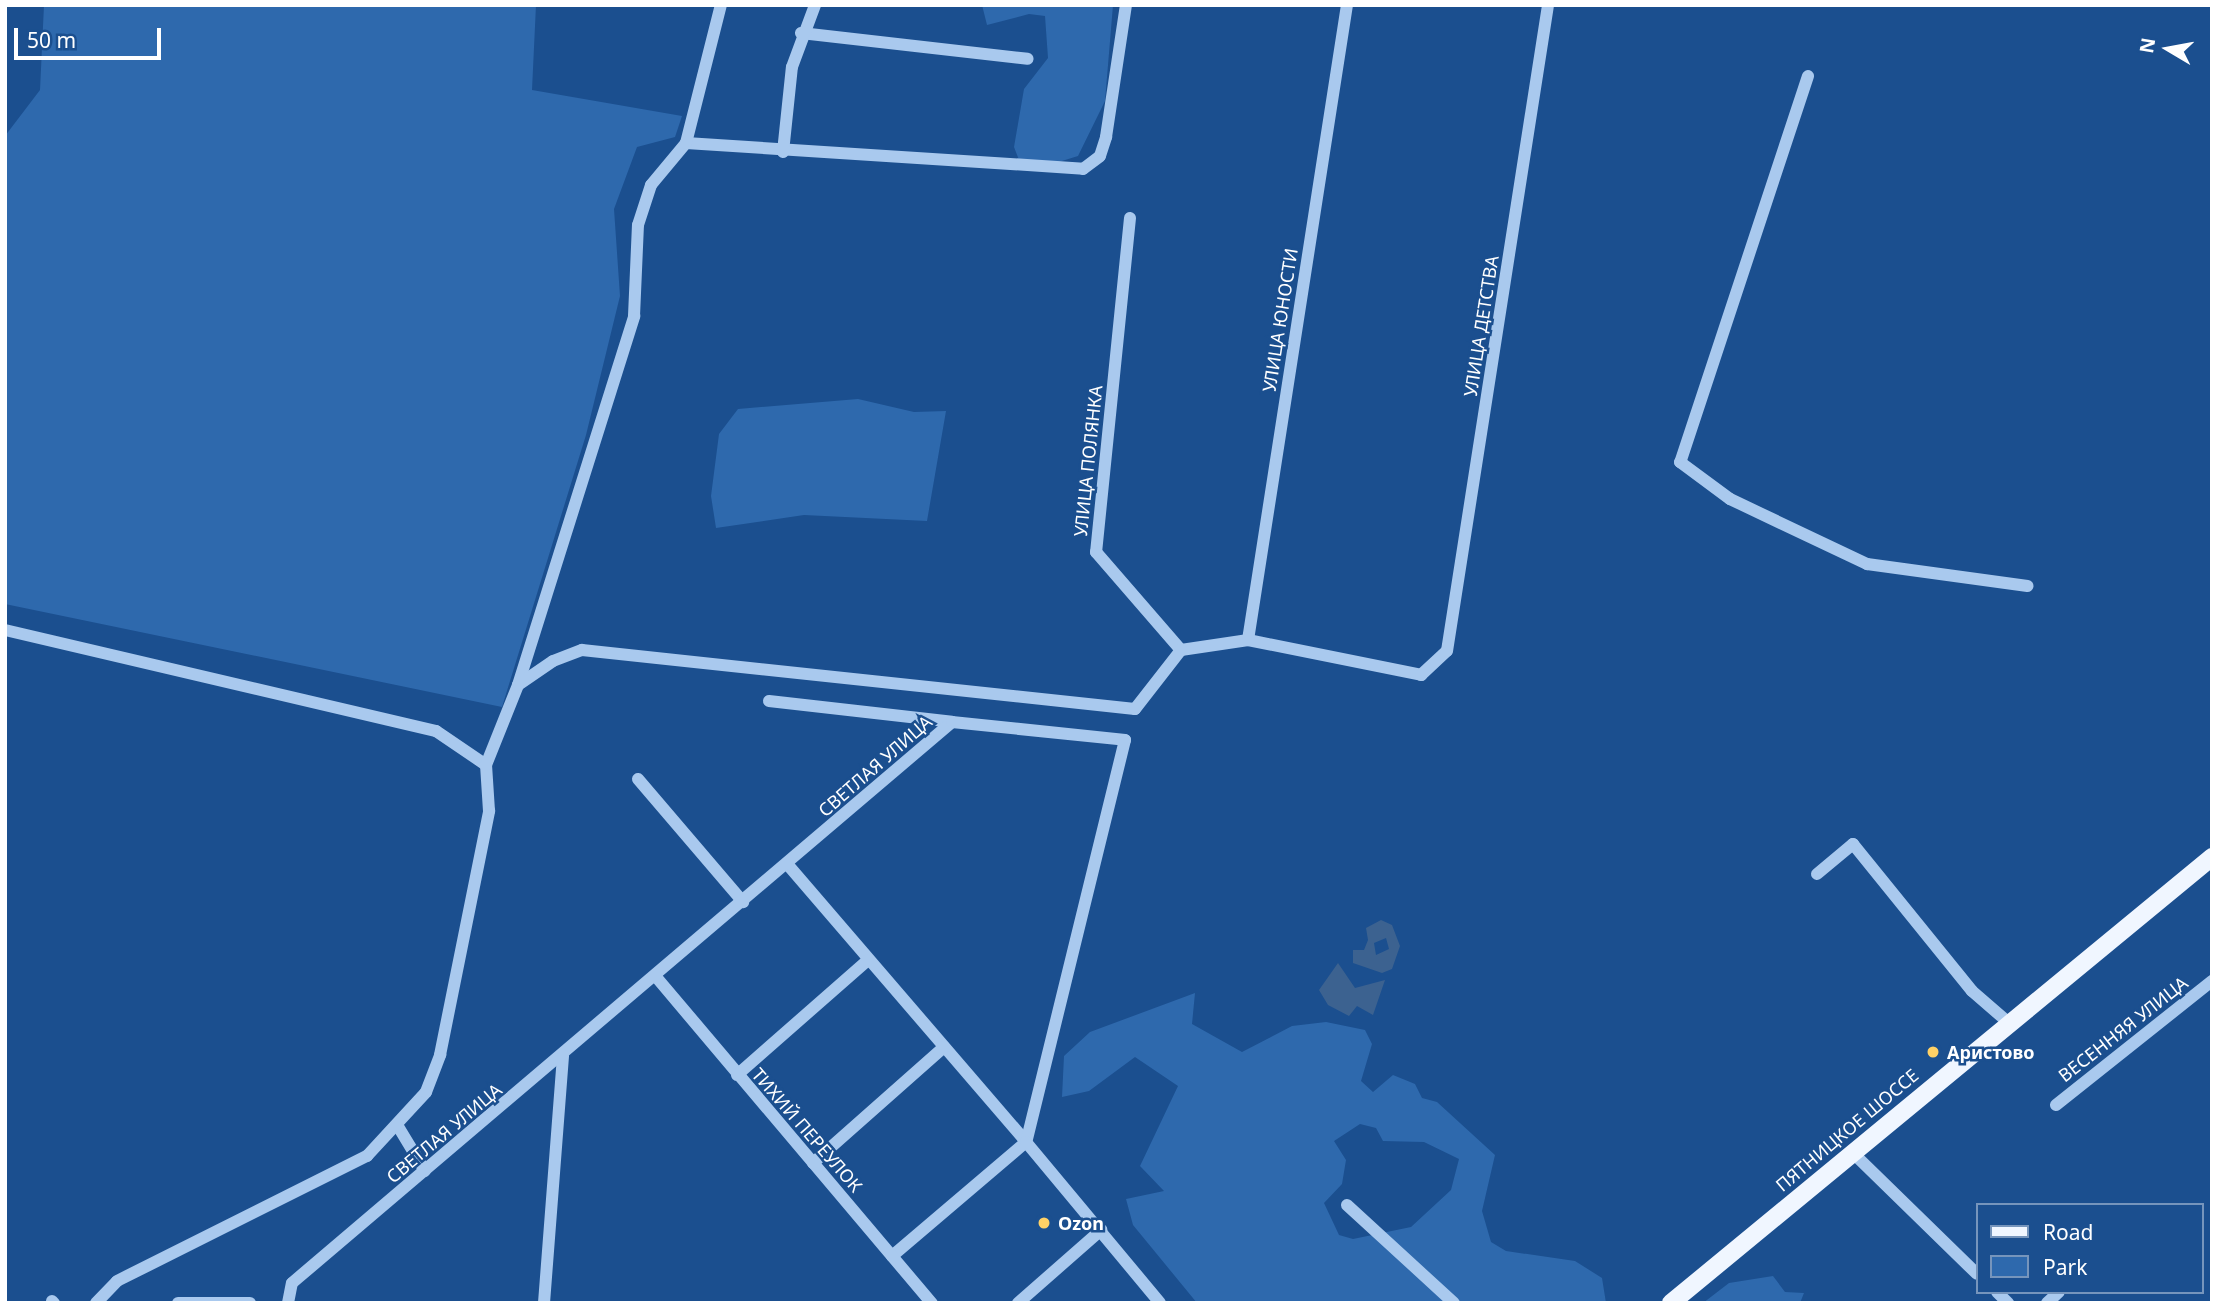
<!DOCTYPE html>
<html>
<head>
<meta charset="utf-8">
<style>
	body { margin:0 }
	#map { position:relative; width:2217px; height:1308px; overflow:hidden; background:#1b4f8f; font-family:"Noto Sans",sans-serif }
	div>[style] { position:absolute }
	.green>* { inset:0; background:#2e69ad }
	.water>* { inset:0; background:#3c6290 }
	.minor>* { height:12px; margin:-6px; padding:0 6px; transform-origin:6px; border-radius:6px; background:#a9c9ee }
	.major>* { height:18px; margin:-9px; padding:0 9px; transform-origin:9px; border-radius:9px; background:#f0f6ff }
	.dots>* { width:19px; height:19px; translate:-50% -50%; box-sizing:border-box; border:4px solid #1b4f8f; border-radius:50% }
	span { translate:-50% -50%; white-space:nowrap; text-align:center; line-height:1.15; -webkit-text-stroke:5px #1b4f8f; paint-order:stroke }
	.street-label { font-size:18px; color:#fff }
	.poi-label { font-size:18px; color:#fff; font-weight:700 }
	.left { translate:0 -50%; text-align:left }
	.frame { position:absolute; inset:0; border:7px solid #fff; pointer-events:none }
	.legend { position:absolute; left:1976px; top:1203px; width:228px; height:91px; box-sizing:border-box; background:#1b4f8f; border:2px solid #7695bc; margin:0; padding:9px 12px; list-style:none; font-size:21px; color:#fff }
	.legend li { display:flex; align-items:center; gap:14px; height:35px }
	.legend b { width:35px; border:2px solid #7695bc }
	.north { position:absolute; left:2133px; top:14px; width:70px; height:70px; -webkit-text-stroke:5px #1b4f8f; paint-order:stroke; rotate:280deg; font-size:19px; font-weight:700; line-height:28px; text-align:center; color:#fff }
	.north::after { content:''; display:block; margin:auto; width:24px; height:32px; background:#fff; clip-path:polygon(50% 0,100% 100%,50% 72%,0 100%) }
	.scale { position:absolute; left:14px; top:28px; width:147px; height:32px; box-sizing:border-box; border:4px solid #fff; border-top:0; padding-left:9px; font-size:21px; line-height:24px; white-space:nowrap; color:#fff; -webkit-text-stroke:5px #1b4f8f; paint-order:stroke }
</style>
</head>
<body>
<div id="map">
	<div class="green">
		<i style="clip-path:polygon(44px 5px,536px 5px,532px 90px,682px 116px,675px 137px,637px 147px,614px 209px,620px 296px,586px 435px,502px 707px,5px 604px,5px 136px,40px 90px)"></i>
		<i style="clip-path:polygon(982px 5px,1113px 5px,1105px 101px,1078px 156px,1049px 165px,1019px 160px,1014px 147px,1024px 89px,1048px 58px,1045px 16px,1029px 14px,987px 25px)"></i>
		<i style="clip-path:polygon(858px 399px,914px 412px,946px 411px,927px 521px,804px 515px,716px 528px,711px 496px,719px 434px,738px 409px)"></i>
		<i style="clip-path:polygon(evenodd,1195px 993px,1192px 1024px,1242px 1052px,1292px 1026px,1326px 1022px,1365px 1030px,1372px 1044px,1361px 1081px,1373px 1092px,1393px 1075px,1415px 1084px,1422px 1098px,1437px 1102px,1495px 1155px,1482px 1211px,1491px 1242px,1506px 1251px,1575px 1261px,1602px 1278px,1606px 1303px,1197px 1303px,1133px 1225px,1126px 1199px,1164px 1191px,1140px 1166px,1178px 1086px,1135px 1057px,1089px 1091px,1062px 1097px,1064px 1056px,1090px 1032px,1195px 993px,1360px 1124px,1376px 1128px,1383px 1141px,1424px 1142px,1459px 1159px,1451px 1190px,1411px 1227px,1353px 1239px,1339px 1235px,1324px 1203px,1342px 1184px,1346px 1160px,1334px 1141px,1360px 1124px)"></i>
		<i style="clip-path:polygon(1773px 1276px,1785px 1292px,1804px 1293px,1800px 1303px,1703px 1303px,1729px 1283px)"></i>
	</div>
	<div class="water">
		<i style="clip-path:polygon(evenodd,1381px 920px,1392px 925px,1400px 946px,1392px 969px,1382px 973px,1353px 963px,1353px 950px,1364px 950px,1368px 940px,1366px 928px,1381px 920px,1386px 938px,1389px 949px,1376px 955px,1374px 943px,1386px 938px)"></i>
		<i style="clip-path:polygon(1338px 963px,1355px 988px,1385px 980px,1373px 1015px,1357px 1006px,1349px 1016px,1328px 1005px,1319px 990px)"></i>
	</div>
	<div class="minor">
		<i style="left:801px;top:33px;width:228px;rotate:6.5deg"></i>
		<i style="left:1808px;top:76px;width:407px;rotate:108.3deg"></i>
		<i style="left:1680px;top:462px;width:62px;rotate:36.5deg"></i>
		<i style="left:1730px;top:499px;width:152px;rotate:25.4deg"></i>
		<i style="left:1867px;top:564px;width:162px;rotate:7.8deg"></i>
		<i style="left:686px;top:143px;width:398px;rotate:3.7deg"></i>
		<i style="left:1083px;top:169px;width:21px;rotate:-37deg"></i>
		<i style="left:1100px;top:156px;width:20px;rotate:-72deg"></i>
		<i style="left:1106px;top:137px;width:134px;rotate:-81.4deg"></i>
		<i style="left:783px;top:152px;width:85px;rotate:-84deg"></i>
		<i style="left:792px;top:67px;width:66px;rotate:-69.6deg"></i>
		<i style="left:1130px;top:218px;width:336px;rotate:95.8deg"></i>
		<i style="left:1096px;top:552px;width:130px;rotate:49.1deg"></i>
		<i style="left:1181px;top:650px;width:68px;rotate:-8.5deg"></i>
		<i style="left:1248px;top:640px;width:177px;rotate:11.4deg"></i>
		<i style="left:1421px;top:675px;width:35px;rotate:-43deg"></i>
		<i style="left:1447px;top:651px;width:654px;rotate:-81.11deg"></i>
		<i style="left:5px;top:630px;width:443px;rotate:13.2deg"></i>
		<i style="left:436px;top:731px;width:60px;rotate:34.2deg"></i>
		<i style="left:1248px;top:640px;width:643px;rotate:-81.14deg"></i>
		<i style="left:518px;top:685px;width:387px;rotate:-72.5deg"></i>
		<i style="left:634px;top:316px;width:91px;rotate:-87.5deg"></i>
		<i style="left:638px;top:225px;width:42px;rotate:-72deg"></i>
		<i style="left:651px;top:185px;width:55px;rotate:-50.2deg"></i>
		<i style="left:686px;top:143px;width:142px;rotate:-75.8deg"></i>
		<i style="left:769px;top:701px;width:184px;rotate:6.5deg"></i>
		<i style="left:638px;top:779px;width:162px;rotate:49.5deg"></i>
		<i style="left:788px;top:865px;width:365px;rotate:49.3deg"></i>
		<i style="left:1026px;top:1142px;width:176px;rotate:139.6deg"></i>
		<i style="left:1817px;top:874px;width:47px;rotate:-39.8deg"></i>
		<i style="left:1853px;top:844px;width:189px;rotate:51deg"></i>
		<i style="left:1972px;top:991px;width:49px;rotate:40.9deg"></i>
		<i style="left:657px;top:978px;width:426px;rotate:49.8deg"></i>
		<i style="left:737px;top:1075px;width:174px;rotate:-41.3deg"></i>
		<i style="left:2056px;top:1105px;width:199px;rotate:-38.5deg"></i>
		<i style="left:399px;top:1128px;width:50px;rotate:58.8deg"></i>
		<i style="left:1853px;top:1153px;width:173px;rotate:44.3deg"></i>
		<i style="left:813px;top:1163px;width:175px;rotate:-41.5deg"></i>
		<i style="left:1347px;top:1205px;width:145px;rotate:42.5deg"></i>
		<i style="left:1997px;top:1292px;width:16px;rotate:45deg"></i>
		<i style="left:52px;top:1301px;width:3px;rotate:45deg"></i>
		<i style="left:96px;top:1303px;width:30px;rotate:-46deg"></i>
		<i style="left:117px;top:1281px;width:280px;rotate:-26.6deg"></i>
		<i style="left:367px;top:1156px;width:87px;rotate:-47.3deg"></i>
		<i style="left:426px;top:1092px;width:40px;rotate:-69deg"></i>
		<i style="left:440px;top:1055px;width:249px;rotate:-78.6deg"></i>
		<i style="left:489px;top:811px;width:46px;rotate:-93.7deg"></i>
		<i style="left:486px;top:765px;width:86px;rotate:-68.2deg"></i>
		<i style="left:518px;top:685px;width:42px;rotate:-34.4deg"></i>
		<i style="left:553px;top:661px;width:31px;rotate:-21deg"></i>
		<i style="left:582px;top:650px;width:556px;rotate:6.09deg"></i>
		<i style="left:1135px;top:709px;width:75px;rotate:-52.1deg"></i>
		<i style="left:178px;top:1303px;width:72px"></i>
		<i style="left:288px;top:1303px;width:20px;rotate:-79deg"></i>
		<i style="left:292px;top:1283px;width:866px;rotate:-40.36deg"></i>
		<i style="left:952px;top:722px;width:174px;rotate:5.9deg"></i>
		<i style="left:1125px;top:740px;width:414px;rotate:103.8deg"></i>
		<i style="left:1026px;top:1142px;width:209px;rotate:50.2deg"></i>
		<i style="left:544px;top:1303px;width:248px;rotate:-85.6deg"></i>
		<i style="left:1018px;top:1303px;width:111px;rotate:-41.3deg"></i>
		<i style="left:2047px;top:1303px;width:16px;rotate:-43deg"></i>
	</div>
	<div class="major">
		<i style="left:1671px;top:1303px;width:701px;rotate:-39.5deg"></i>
	</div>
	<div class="dots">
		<i style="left:1933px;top:1052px;background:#ffd166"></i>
		<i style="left:1044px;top:1223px;background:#ffd166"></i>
	</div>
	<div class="street-label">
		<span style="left:1280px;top:320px;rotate:-81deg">УЛИЦА ЮНОСТИ</span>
		<span style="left:1481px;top:326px;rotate:-81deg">УЛИЦА ДЕТСТВА</span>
		<span style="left:1088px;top:461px;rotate:-84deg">УЛИЦА ПОЛЯНКА</span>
		<span style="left:875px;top:766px;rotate:-41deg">СВЕТЛАЯ УЛИЦА</span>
		<span style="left:2123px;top:1029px;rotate:-38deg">ВЕСЕННЯЯ УЛИЦА</span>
		<span style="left:807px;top:1130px;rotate:49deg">ТИХИЙ ПЕРЕУЛОК</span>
		<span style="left:1847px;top:1130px;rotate:-40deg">ПЯТНИЦКОЕ ШОССЕ</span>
		<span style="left:444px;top:1133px;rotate:-40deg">СВЕТЛАЯ УЛИЦА</span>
	</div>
	<div class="poi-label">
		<span class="left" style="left:1947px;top:1052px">Аристово</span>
		<span class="left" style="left:1058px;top:1223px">Ozon</span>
	</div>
	<div class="frame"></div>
	<ul class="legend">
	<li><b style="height:9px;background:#f0f6ff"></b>Road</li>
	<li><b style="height:19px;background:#2e69ad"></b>Park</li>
	</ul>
	<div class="north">N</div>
	<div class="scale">50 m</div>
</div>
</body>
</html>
